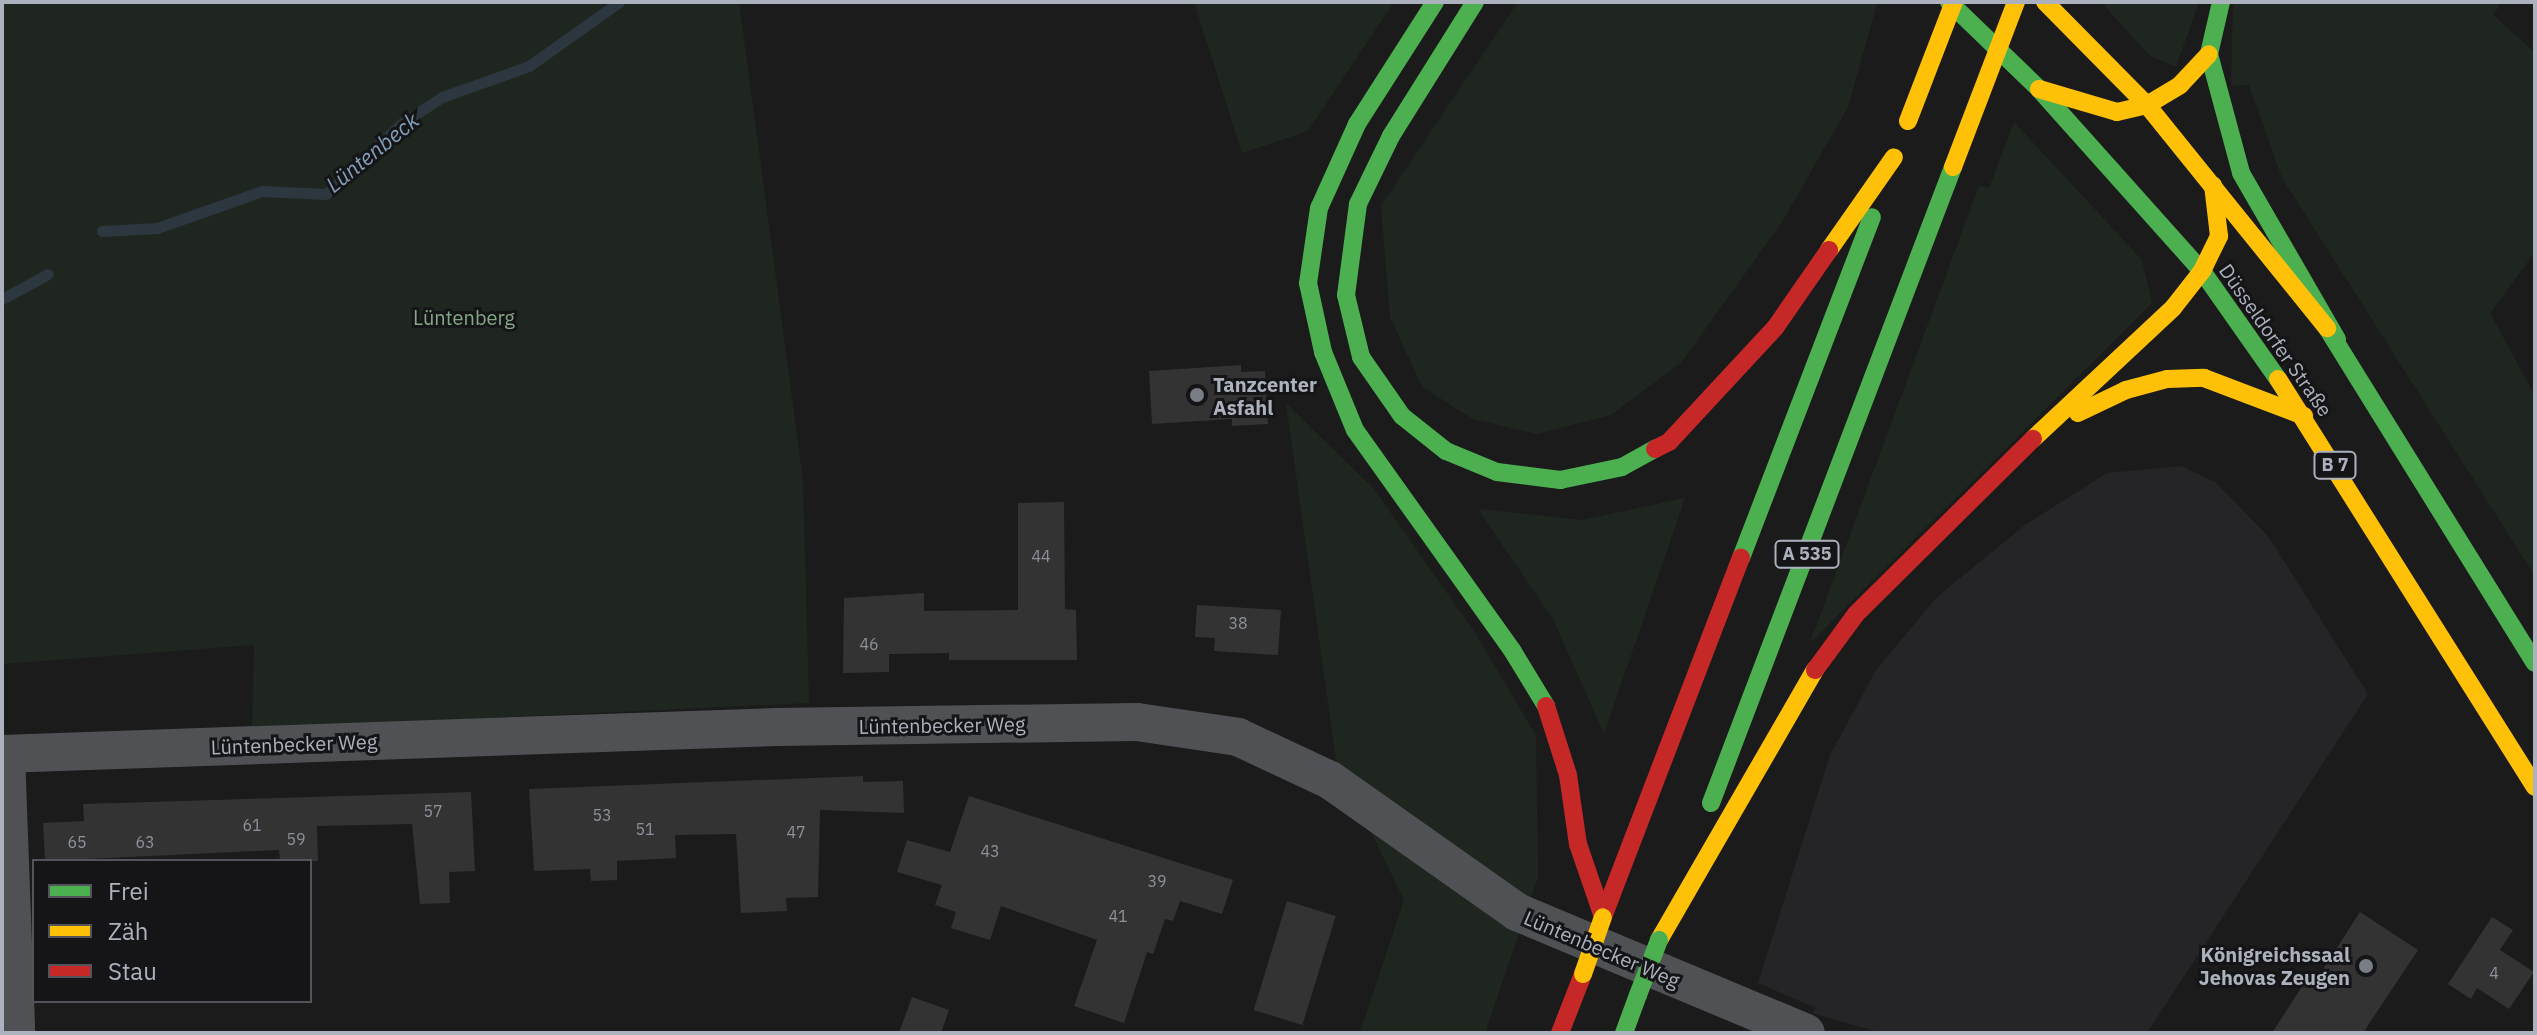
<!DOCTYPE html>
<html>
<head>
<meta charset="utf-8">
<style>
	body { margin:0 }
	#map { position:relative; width:2537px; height:1035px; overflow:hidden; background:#1b1b1c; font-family:"IBM Plex Sans",sans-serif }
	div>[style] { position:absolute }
	.built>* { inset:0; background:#252528 }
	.green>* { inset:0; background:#1f2620 }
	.stream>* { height:11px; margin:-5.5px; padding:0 5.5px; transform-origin:5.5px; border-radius:5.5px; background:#2d373f }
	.building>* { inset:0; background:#333334; transform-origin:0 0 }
	.street>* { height:38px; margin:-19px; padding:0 19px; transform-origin:19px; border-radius:19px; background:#4f5155 }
	.fast>* { height:18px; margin:-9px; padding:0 9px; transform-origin:9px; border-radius:9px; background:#4caf50 }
	.slow>* { height:18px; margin:-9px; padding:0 9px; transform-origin:9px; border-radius:9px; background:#ffc107 }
	.jam>* { height:18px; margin:-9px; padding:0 9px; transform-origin:9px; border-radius:9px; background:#c62828 }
	.fast-bridge>* { height:18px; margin:-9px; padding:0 9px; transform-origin:9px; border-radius:9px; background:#4caf50 }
	.slow-bridge>* { height:18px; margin:-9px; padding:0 9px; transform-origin:9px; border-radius:9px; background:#ffc107 }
	.dots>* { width:22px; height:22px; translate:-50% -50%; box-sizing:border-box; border:4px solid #151518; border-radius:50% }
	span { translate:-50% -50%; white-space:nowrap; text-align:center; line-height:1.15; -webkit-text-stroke:6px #151518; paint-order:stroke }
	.number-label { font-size:16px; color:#8e929b }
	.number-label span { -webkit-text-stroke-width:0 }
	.shield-label span { padding:2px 6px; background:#151518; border:2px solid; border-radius:6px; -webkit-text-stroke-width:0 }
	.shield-label { font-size:18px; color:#acb2bd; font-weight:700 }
	.park-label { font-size:20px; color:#83a885 }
	.street-label { font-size:20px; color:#acb2bd }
	.poi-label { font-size:20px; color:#acb2bd; font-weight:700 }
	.left { translate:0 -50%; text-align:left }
	.right { translate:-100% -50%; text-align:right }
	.water-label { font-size:22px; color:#839fb8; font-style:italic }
	.frame { position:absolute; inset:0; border:4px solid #acb2bd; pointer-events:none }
	.legend { position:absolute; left:32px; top:859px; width:280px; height:144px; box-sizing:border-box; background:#151518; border:2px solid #51545a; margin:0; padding:10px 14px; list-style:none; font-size:24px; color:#acb2bd }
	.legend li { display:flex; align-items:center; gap:16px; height:40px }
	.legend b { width:40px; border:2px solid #51545a }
</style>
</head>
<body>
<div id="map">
	<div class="built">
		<i style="clip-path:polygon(2181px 466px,2215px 482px,2268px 536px,2368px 694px,2147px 1033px,1882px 1033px,1812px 1013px,1816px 1008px,1758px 983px,1830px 755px,1876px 670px,1937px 597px,2025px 525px,2107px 473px)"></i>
	</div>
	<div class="green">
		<i style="clip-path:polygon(2px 2px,739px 2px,803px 480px,809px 703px,252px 729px,254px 645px,2px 664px)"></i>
		<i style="clip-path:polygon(1194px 2px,1394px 2px,1308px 131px,1242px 153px)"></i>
		<i style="clip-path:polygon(1518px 2px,1877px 4px,1848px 107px,1782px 222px,1681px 363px,1611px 415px,1537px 434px,1473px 419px,1422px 387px,1390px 317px,1381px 206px)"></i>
		<i style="clip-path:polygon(2101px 2px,2199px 2px,2176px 67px,2150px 56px)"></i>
		<i style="clip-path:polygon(2233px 2px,2502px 2px,2493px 15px,2535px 53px,2535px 252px,2490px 313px,2535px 396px,2535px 576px,2282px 178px,2249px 85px,2231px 86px)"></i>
		<i style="clip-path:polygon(2014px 122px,2142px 260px,2152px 303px,1810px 643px,1979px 186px,1989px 188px)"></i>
		<i style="clip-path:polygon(1286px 403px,1374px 489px,1475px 633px,1536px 736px,1538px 877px,1485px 1033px,1360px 1033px,1404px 900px,1336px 760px)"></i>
		<i style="clip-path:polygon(1685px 498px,1604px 734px,1553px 619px,1478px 509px,1582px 520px)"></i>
	</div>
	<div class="stream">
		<i style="left:102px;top:231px;width:55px;rotate:-3.1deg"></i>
		<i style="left:157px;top:228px;width:111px;rotate:-19.4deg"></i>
		<i style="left:262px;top:191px;width:64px;rotate:2.7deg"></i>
		<i style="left:326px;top:194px;width:103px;rotate:-43deg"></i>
		<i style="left:401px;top:124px;width:49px;rotate:-33.4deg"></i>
		<i style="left:442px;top:97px;width:92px;rotate:-19.6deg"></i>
		<i style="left:529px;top:66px;width:110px;rotate:-35.4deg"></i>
		<i style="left:2px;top:299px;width:52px;rotate:-28.5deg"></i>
	</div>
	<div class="building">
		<i style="clip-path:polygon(1241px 365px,1241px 372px,1265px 371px,1268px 424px,1232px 426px,1232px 419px,1152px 424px,1149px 371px)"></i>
		<i style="clip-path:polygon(1064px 502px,1065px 609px,1076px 610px,1077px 660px,949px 660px,949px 653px,895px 654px,889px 654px,889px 672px,843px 673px,844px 598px,924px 593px,924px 611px,1018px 610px,1018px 503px)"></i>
		<i style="clip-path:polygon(1197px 605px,1281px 610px,1278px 655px,1214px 651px,1215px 638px,1195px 637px)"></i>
		<i style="clip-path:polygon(863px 776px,863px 782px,903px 781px,904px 813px,820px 810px,818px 897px,786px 898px,787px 911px,741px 913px,736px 834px,675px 835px,676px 858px,617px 861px,617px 880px,591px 881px,590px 869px,534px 871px,529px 789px)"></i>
		<i style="clip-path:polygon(471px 792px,475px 871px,449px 872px,450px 903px,420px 904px,412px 824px,317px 826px,318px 861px,280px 861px,279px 850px,45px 861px,43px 823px,84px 821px,83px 804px)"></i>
		<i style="clip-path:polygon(969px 796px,1233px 880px,1222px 914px,1180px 901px,1173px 921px,1165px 919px,1153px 954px,1147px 952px,1124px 1023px,1074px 1006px,1097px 940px,1001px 906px,990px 940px,951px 928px,956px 912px,935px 905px,942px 885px,897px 872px,907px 840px,950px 852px)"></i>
		<i style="left:1287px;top:901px;width:51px;height:114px;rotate:17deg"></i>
		<i style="clip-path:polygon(2360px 912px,2418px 950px,2363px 1033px,2272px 1033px,2305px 982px,2312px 986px)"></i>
		<i style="clip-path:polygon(2492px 917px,2513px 930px,2500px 950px,2534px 972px,2509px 1009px,2477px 988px,2471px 999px,2448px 984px)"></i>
		<i style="clip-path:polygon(912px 997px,949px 1010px,941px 1033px,899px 1033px)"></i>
	</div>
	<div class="street">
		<i style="left:2px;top:754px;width:774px;rotate:-2deg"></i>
		<i style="left:776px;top:727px;width:361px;rotate:-0.8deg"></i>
		<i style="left:1137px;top:722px;width:102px;rotate:8.4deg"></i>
		<i style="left:1238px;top:737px;width:102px;rotate:25.1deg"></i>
		<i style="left:1330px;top:780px;width:229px;rotate:35.2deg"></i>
		<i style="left:1517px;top:912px;width:313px;rotate:22.7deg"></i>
		<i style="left:6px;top:754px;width:279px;rotate:87.9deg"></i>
	</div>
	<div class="fast">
		<i style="left:1435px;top:2px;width:145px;rotate:122.6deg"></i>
		<i style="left:1357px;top:124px;width:92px;rotate:114.3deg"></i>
		<i style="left:1319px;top:208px;width:76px;rotate:98.3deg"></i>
		<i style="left:1308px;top:283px;width:71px;rotate:77.7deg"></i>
		<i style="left:1323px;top:352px;width:84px;rotate:67.7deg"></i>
		<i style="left:1355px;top:430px;width:270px;rotate:54.5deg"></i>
		<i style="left:1512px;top:650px;width:66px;rotate:58.7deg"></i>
		<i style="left:1475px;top:2px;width:158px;rotate:122.1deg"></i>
		<i style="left:1391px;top:136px;width:76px;rotate:115.9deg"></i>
		<i style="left:1358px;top:204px;width:92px;rotate:97.5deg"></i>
		<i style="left:1346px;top:295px;width:64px;rotate:76.4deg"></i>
		<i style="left:1361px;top:357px;width:72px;rotate:55.2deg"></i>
		<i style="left:1402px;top:416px;width:56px;rotate:38.5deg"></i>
		<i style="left:1446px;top:451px;width:55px;rotate:22.4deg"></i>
		<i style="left:1497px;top:472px;width:64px;rotate:7.2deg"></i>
		<i style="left:1560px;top:480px;width:63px;rotate:-11.8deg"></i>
		<i style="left:1622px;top:467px;width:38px;rotate:-29deg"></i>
		<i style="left:1949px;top:2px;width:125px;rotate:44deg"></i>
		<i style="left:2039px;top:89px;width:244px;rotate:48.2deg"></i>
		<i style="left:2202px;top:271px;width:132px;rotate:54.9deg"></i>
		<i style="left:2221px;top:2px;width:53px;rotate:103deg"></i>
		<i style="left:2209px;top:54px;width:123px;rotate:74.9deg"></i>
		<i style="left:2241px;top:173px;width:192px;rotate:60deg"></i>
		<i style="left:2327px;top:328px;width:394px;rotate:58.2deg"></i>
		<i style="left:1741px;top:558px;width:365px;rotate:-69deg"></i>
		<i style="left:1711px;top:803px;width:680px;rotate:-69.17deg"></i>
		<i style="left:1624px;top:1033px;width:40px;rotate:-69.8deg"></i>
	</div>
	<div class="slow">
		<i style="left:2045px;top:2px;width:145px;rotate:45.3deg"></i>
		<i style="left:2147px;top:105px;width:287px;rotate:51.1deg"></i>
		<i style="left:2039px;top:89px;width:81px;rotate:16.4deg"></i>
		<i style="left:2117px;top:112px;width:31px;rotate:-13deg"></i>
		<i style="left:2147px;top:105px;width:39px;rotate:-31deg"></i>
		<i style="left:2180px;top:85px;width:42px;rotate:-46.9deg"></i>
		<i style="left:1829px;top:250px;width:113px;rotate:-55deg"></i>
		<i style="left:2278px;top:379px;width:482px;rotate:57.8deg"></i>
		<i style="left:2078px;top:413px;width:53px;rotate:-25.6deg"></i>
		<i style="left:2126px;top:390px;width:42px;rotate:-15deg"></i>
		<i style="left:2167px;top:379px;width:37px;rotate:-2deg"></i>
		<i style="left:2204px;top:378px;width:107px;rotate:20.8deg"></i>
		<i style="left:2033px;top:439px;width:192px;rotate:-43.1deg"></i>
		<i style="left:2173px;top:308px;width:47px;rotate:-51.9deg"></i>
		<i style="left:2202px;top:271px;width:39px;rotate:-64deg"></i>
		<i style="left:2219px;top:236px;width:51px;rotate:-96.7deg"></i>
		<i style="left:1659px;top:940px;width:312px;rotate:-60deg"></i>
	</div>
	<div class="jam">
		<i style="left:1655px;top:449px;width:16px;rotate:-27deg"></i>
		<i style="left:1669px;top:442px;width:156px;rotate:-47.1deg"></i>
		<i style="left:1775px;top:328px;width:95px;rotate:-55.3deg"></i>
		<i style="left:1815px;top:670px;width:69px;rotate:-53.8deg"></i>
		<i style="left:1856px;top:614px;width:249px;rotate:-44.7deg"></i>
		<i style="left:1546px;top:706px;width:72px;rotate:72.3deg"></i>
		<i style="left:1568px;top:775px;width:70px;rotate:81.8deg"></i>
		<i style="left:1578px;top:844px;width:77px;rotate:71.1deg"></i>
		<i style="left:1603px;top:917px;width:385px;rotate:-69deg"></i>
		<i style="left:1560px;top:1033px;width:63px;rotate:-68.7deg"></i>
	</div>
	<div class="fast-bridge">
		<i style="left:1638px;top:995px;width:59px;rotate:-69.1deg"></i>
	</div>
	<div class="slow-bridge">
		<i style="left:1908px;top:121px;width:128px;rotate:-68.9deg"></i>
		<i style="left:1953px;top:167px;width:177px;rotate:-69.1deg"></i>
		<i style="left:1583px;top:974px;width:60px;rotate:-70.7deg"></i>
	</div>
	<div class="dots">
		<i style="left:1197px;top:395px;background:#797d85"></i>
		<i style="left:2366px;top:966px;background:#797d85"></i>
	</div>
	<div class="number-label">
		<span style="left:1041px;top:556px">44</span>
		<span style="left:1238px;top:623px">38</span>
		<span style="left:869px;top:644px">46</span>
		<span style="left:433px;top:811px">57</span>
		<span style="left:602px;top:815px">53</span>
		<span style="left:252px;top:825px">61</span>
		<span style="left:645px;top:829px">51</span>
		<span style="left:796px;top:832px">47</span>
		<span style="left:296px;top:839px">59</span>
		<span style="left:77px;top:842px">65</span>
		<span style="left:145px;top:842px">63</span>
		<span style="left:990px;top:851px">43</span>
		<span style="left:1157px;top:881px">39</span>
		<span style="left:1118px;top:916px">41</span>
		<span style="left:2494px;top:973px">4</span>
	</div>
	<div class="shield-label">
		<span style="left:2335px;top:465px">B 7</span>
		<span style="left:1807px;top:554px">A 535</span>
	</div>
	<div class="park-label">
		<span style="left:464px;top:317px">Lüntenberg</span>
	</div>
	<div class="street-label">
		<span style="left:2276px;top:340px;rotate:55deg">Düsseldorfer Straße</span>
		<span style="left:942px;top:725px;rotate:-1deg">Lüntenbecker Weg</span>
		<span style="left:294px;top:744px;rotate:-2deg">Lüntenbecker Weg</span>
		<span style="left:1602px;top:949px;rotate:23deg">Lüntenbecker Weg</span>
	</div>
	<div class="poi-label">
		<span class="left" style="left:1213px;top:396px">Tanzcenter<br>Asfahl</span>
		<span class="right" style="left:2350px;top:966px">Königreichssaal<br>Jehovas Zeugen</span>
	</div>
	<div class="water-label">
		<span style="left:372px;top:152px;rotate:-39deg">Lüntenbeck</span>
	</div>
	<div class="frame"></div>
	<ul class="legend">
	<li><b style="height:10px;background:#4caf50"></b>Frei</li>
	<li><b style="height:10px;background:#ffc107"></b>Zäh</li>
	<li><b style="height:10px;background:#c62828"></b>Stau</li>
	</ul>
</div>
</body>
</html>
